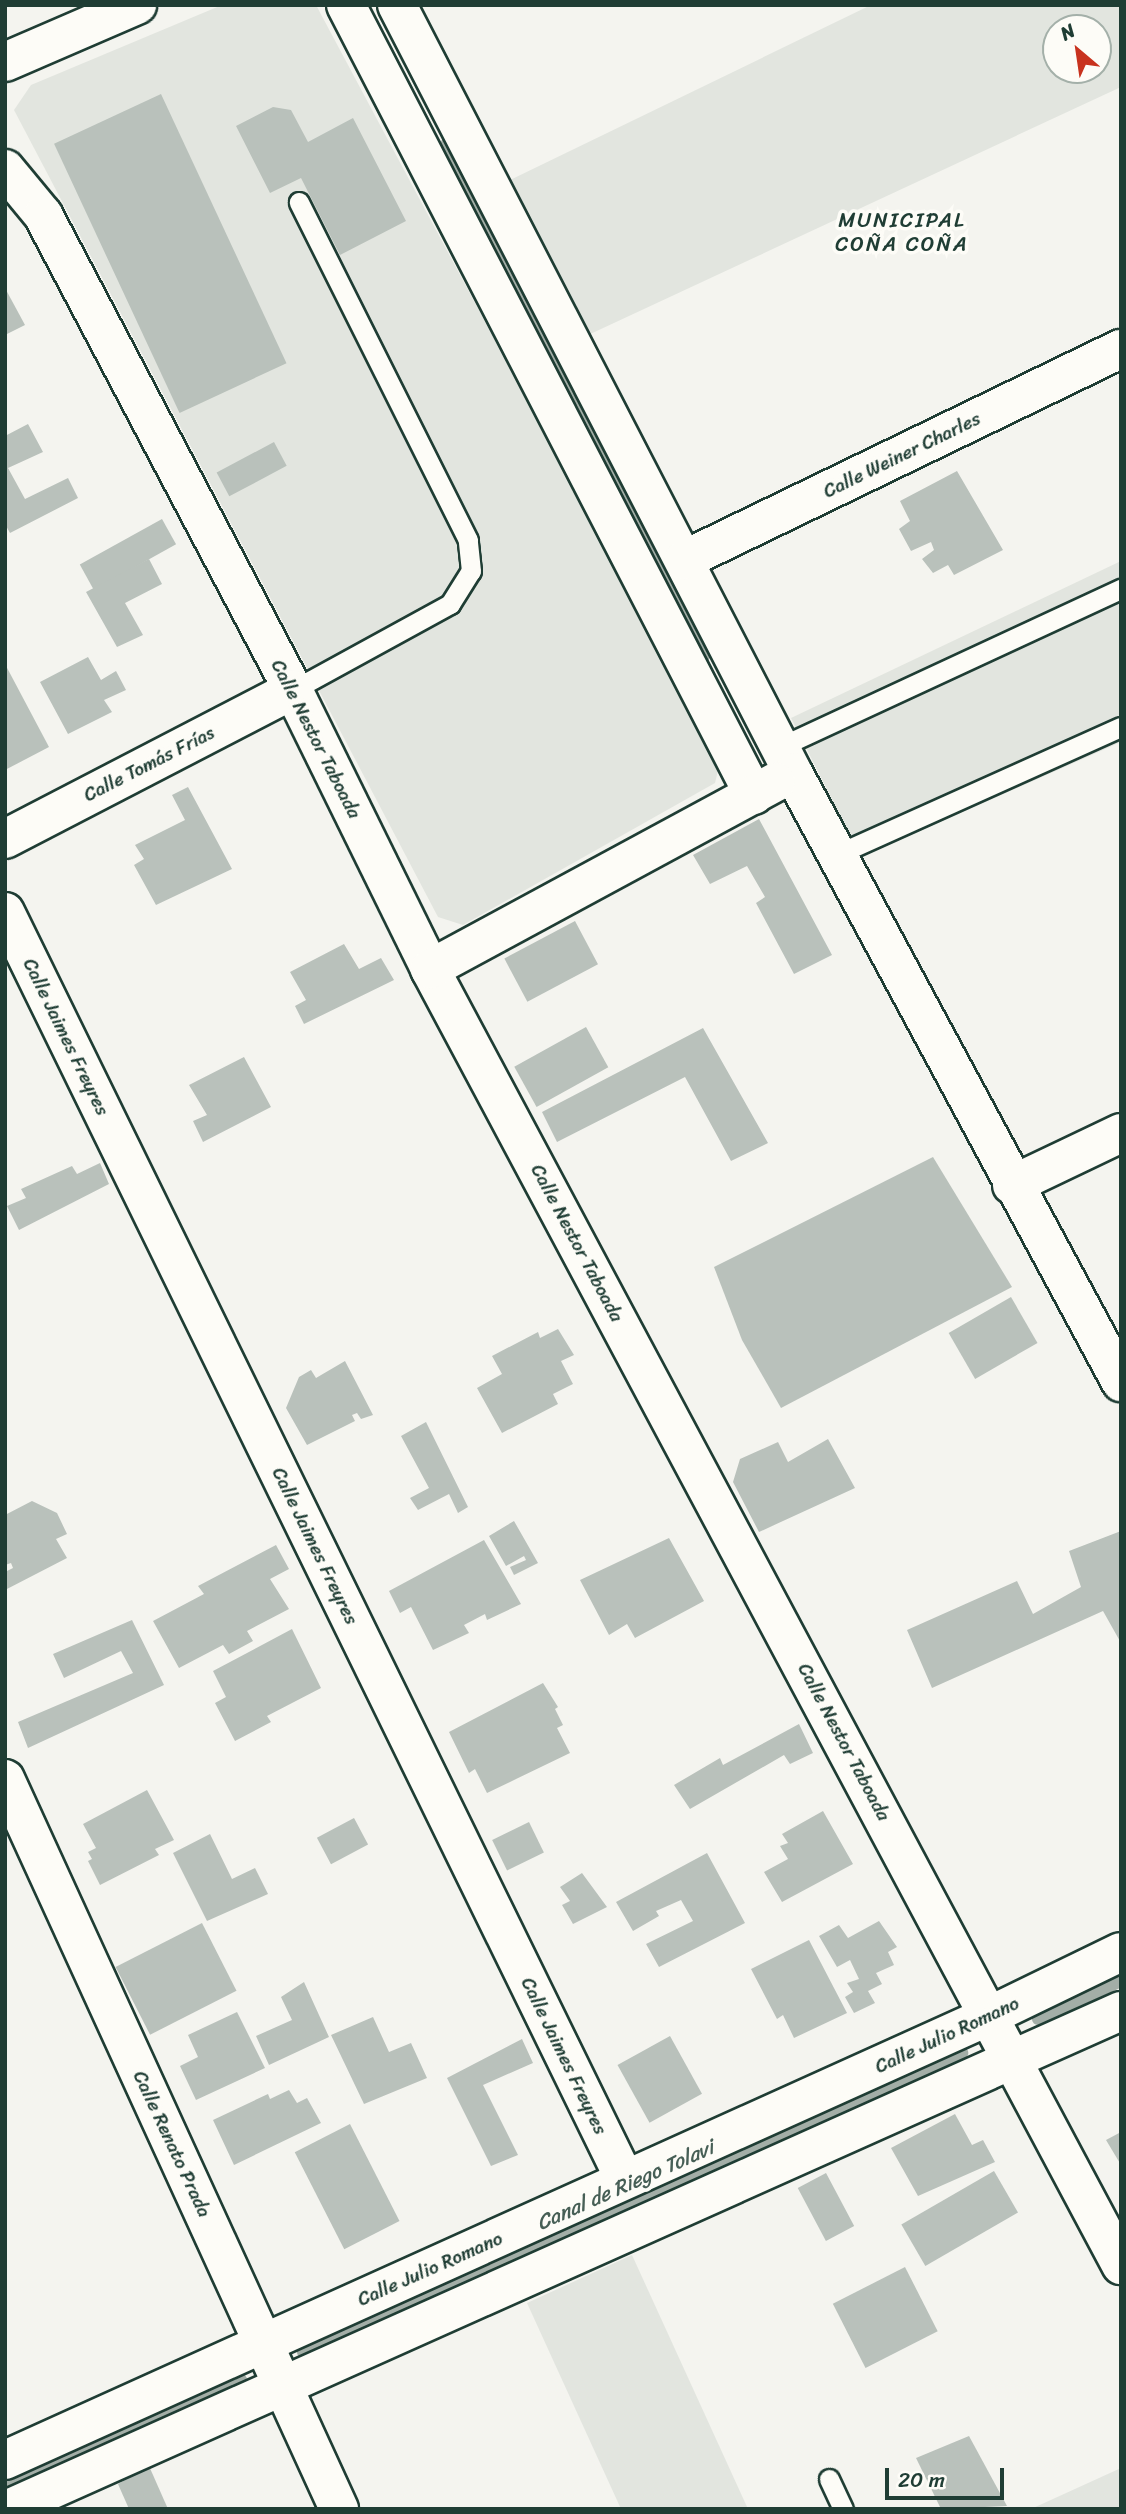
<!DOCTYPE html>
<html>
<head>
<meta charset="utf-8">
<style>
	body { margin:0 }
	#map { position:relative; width:1126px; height:2514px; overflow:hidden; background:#f4f4ef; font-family:Sriracha,sans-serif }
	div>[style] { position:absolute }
	.built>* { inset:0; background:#e2e5df }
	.stream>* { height:12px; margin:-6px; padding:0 6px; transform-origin:6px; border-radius:6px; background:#a3aea7 }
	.building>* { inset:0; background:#b9c1bb; transform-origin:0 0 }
	.roads { filter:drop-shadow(2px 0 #1f3d34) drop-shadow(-2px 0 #1f3d34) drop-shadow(0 2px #1f3d34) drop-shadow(0 -2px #1f3d34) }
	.service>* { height:19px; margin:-9.5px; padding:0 9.5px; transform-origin:9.5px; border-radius:9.5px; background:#fdfcf7 }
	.minor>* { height:38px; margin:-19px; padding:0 19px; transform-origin:19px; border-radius:19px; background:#fdfcf7 }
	span { translate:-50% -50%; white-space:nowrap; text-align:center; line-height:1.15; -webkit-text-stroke:7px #fdfcf7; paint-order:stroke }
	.street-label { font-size:19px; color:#1f3d34 }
	.neighbourhood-label { font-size:21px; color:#1f3d34; letter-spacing:2px }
	.water-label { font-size:21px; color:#475f56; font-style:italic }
	.frame { position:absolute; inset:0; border:7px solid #1f3d34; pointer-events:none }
	.north { position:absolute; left:1042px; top:14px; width:70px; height:70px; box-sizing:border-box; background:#fdfcf7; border:2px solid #a4b0a9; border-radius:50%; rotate:331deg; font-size:19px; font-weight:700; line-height:28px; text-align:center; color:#1f3d34 }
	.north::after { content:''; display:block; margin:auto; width:24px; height:32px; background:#c8321e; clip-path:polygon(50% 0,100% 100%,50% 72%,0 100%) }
	.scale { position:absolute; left:885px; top:2468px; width:119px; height:32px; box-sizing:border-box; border:4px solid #1f3d34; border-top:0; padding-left:9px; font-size:21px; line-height:24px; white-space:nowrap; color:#1f3d34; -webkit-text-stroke:5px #fdfcf7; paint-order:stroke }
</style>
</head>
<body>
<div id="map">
	<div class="built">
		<i style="clip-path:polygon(222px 5px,316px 5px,720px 762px,715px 783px,463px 925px,438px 917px,14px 110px,31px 85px)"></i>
		<i style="clip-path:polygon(evenodd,871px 5px,1121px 5px,1121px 87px,586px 336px,506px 182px,871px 5px,1056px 28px,1098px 28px,1098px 70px,1056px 70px,1056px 28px)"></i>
		<i style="clip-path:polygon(1121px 561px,1121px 742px,861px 857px,791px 718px)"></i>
		<i style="clip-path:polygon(632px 2255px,748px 2509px,621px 2509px,527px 2303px)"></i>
		<i style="clip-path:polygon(1121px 2468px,1121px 2509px,1031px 2509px)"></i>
	</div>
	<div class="stream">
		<i style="left:447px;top:143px;width:574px;rotate:63.39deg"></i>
		<i style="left:1038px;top:2019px;width:91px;rotate:-24.6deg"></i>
		<i style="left:303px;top:2352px;width:724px;rotate:-24.4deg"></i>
		<i style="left:5px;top:2484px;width:258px;rotate:-23.8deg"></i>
	</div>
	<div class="building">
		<i style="left:161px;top:94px;width:297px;height:118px;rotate:65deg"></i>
		<i style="clip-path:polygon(273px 107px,291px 110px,308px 142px,353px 118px,406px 221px,340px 255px,301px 178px,270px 193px,236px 126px)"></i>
		<i style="clip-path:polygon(5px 288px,25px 325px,5px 335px)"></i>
		<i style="clip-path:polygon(28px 424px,43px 452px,8px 468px,25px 499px,68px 478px,78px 498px,10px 533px,5px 524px,5px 436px)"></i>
		<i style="left:274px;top:442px;width:27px;height:65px;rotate:62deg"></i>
		<i style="clip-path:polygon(957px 471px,1003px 550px,954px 575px,948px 565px,933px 573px,922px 559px,934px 550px,931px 542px,911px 551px,899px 529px,910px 521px,900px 501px)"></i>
		<i style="left:162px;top:519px;width:29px;height:94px;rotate:61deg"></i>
		<i style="clip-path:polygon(149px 559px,162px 584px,125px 603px,143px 635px,117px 647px,86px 592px)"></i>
		<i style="clip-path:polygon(88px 657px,101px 680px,116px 671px,126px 690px,104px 700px,112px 712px,68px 734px,40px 682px)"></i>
		<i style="clip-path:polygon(5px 664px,49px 747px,5px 770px)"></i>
		<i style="clip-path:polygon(188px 787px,232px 869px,156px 905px,134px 865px,144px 859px,135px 845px,185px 820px,172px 795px)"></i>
		<i style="clip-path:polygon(759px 819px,832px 955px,794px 974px,756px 903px,765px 897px,747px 866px,710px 884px,693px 855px)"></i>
		<i style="left:575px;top:921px;width:49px;height:80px;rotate:62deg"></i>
		<i style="clip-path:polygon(344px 944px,359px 969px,381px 958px,394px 980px,304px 1024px,295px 1006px,306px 1000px,290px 972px)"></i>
		<i style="left:586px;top:1027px;width:46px;height:82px;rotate:61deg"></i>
		<i style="clip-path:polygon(703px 1028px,768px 1143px,731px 1161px,685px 1077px,557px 1142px,542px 1112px)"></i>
		<i style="clip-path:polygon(244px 1057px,271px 1107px,203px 1142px,193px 1121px,207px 1115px,189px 1085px)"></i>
		<i style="clip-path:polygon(933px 1157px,1012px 1287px,781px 1408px,742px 1340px,714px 1267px)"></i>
		<i style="clip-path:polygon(100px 1163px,109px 1184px,19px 1230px,7px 1206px,26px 1198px,21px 1189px,72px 1166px,77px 1174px)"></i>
		<i style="left:1011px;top:1297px;width:53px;height:72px;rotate:60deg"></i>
		<i style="clip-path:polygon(558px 1329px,574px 1355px,561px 1361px,573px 1384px,553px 1394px,558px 1404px,502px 1433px,477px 1388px,502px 1374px,492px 1356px,538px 1332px,540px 1338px)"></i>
		<i style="clip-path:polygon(345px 1361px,373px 1415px,361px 1419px,357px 1413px,352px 1415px,355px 1421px,307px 1445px,286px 1408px,299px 1377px,311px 1370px,316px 1378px)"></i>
		<i style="clip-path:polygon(426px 1422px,468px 1507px,458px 1513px,449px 1494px,418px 1510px,410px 1498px,429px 1488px,401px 1436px)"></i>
		<i style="clip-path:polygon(828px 1439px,855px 1488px,759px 1532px,733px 1482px,740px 1459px,778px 1442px,788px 1462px)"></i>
		<i style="clip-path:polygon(32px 1501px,57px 1513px,67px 1534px,56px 1539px,67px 1558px,5px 1590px,5px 1572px,13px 1568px,11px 1563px,5px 1565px,5px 1515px)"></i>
		<i style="clip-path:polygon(514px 1521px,538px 1563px,514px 1575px,510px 1567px,526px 1560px,524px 1556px,506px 1566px,489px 1536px)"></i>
		<i style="clip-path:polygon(1121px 1531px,1121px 1643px,1103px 1611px,932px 1688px,907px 1630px,1017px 1581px,1033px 1614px,1081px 1587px,1069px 1551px)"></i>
		<i style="clip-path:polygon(669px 1538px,704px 1601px,635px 1638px,627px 1624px,609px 1635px,580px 1580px)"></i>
		<i style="clip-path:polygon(484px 1540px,521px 1604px,487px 1620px,485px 1614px,464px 1625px,469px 1633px,433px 1650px,411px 1607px,400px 1613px,389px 1591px)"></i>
		<i style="clip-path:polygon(276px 1545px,289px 1569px,270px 1579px,289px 1609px,247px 1631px,253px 1641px,229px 1654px,223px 1645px,179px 1668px,153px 1621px,204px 1594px,198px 1586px)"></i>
		<i style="clip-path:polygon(132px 1620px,164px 1685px,28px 1748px,18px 1722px,133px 1673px,121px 1651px,64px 1678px,53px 1654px)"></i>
		<i style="clip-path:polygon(292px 1629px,321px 1688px,267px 1716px,271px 1722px,235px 1741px,215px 1703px,226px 1697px,213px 1671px)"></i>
		<i style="clip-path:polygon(543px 1683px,558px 1707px,555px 1709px,563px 1725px,557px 1728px,570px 1753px,487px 1793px,475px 1769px,469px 1773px,449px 1732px)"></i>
		<i style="clip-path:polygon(799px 1724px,813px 1753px,790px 1764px,784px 1755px,690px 1809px,674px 1785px,720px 1758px,723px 1765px)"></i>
		<i style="clip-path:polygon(147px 1790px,174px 1840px,155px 1849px,159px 1855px,100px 1885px,88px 1861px,92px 1859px,88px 1852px,96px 1848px,83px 1824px)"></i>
		<i style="clip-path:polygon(823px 1811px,853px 1864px,782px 1902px,764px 1872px,788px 1859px,780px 1846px,788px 1843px,782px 1834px)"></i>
		<i style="left:354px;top:1818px;width:30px;height:42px;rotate:62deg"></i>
		<i style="left:529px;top:1822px;width:34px;height:41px;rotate:64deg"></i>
		<i style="clip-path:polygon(210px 1834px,232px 1879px,255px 1868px,268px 1894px,207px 1921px,173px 1853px)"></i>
		<i style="clip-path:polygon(707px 1853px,745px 1923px,659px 1967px,646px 1944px,693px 1921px,681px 1900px,656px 1911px,659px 1916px,633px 1931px,616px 1902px)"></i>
		<i style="clip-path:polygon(582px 1873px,607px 1907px,573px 1924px,562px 1905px,570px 1901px,560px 1887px)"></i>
		<i style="clip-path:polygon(879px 1921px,897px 1947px,888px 1952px,894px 1965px,876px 1973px,882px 1984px,868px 1991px,875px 2003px,854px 2013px,845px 1997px,853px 1992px,847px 1983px,859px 1979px,850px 1960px,837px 1967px,819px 1936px,839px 1925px,848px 1938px)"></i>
		<i style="left:202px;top:1923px;width:76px;height:97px;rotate:63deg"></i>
		<i style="clip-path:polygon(809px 1940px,847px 2013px,794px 2038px,783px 2015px,777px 2019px,751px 1969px)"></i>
		<i style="clip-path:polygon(304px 1982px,329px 2037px,269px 2065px,256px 2036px,292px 2020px,281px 1997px)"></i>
		<i style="clip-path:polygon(237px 2012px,265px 2068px,196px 2100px,180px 2066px,198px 2057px,188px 2035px)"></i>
		<i style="clip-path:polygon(373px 2017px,389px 2052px,411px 2043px,427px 2078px,364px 2104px,331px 2035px)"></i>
		<i style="left:670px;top:2036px;width:66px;height:60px;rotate:61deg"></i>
		<i style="clip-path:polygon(522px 2039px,533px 2063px,483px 2085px,518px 2155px,491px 2166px,447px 2078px)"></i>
		<i style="clip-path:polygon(289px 2090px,297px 2103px,307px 2098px,321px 2123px,234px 2165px,213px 2120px,268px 2094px,270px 2099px)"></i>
		<i style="clip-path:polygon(955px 2114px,972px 2145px,983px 2140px,995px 2162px,918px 2196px,891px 2148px)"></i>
		<i style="left:350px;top:2124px;width:109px;height:62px;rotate:63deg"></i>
		<i style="clip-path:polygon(1121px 2132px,1121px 2165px,1106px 2140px)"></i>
		<i style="left:994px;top:2171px;width:48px;height:107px;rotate:60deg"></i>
		<i style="left:826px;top:2173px;width:60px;height:32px;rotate:62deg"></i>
		<i style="left:905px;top:2267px;width:72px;height:81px;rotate:63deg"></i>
		<i style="clip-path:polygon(969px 2436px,1007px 2506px,941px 2509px,916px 2458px)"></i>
		<i style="clip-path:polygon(149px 2466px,168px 2509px,129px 2509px,118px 2484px)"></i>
	</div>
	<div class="roads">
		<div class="service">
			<i style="left:293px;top:690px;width:179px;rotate:-28.7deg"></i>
			<i style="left:450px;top:604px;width:39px;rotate:-58deg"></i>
			<i style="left:471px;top:571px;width:31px;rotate:-96deg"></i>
			<i style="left:468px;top:540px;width:378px;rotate:-116.6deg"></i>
			<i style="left:782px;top:746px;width:374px;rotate:-24.9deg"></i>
			<i style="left:838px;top:854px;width:310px;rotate:-24.2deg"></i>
			<i style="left:829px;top:2479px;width:33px;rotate:65deg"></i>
		</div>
		<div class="minor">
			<i style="left:346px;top:5px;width:889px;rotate:62.69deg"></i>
			<i style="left:397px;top:5px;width:864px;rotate:62.72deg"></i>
			<i style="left:793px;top:773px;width:692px;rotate:61.69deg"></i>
			<i style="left:5px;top:62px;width:144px;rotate:-23.4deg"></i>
			<i style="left:5px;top:169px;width:60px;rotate:50.4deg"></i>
			<i style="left:43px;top:215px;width:537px;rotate:62.24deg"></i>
			<i style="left:293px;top:690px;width:311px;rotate:63.8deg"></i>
			<i style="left:430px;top:969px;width:1469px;rotate:61.93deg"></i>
			<i style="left:684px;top:560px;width:485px;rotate:-25.8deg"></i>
			<i style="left:5px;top:839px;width:324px;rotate:-27.4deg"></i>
			<i style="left:5px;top:912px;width:1411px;rotate:63.94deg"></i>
			<i style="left:430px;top:969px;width:393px;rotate:-28.4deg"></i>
			<i style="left:1012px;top:1185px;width:121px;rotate:-25.5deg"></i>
			<i style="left:5px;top:1779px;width:803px;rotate:65.41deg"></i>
			<i style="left:5px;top:2460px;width:1082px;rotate:-24.29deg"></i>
			<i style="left:991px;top:2015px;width:144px;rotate:-25.9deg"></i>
			<i style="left:8px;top:2509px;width:1219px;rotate:-24.11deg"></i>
		</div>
	</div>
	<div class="street-label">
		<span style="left:902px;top:455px;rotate:-26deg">Calle Weiner Charles</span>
		<span style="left:316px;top:739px;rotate:63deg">Calle Nestor Taboada</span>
		<span style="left:149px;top:764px;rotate:-27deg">Calle Tomás Frías</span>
		<span style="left:66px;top:1037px;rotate:64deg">Calle Jaimes Freyres</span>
		<span style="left:577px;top:1243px;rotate:62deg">Calle Nestor Taboada</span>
		<span style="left:315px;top:1546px;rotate:64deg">Calle Jaimes Freyres</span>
		<span style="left:844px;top:1742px;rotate:62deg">Calle Nestor Taboada</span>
		<span style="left:947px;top:2035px;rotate:-25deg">Calle Julio Romano</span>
		<span style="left:564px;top:2056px;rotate:64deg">Calle Jaimes Freyres</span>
		<span style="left:172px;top:2144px;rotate:65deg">Calle Renato Prada</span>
		<span style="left:430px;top:2269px;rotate:-24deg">Calle Julio Romano</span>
	</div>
	<div class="neighbourhood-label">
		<span style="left:902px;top:232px">MUNICIPAL<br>COÑA COÑA</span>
	</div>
	<div class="water-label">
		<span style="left:625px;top:2185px;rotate:-24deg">Canal de Riego Tolavi</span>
	</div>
	<div class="frame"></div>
	<div class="north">N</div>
	<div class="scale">20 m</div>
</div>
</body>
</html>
